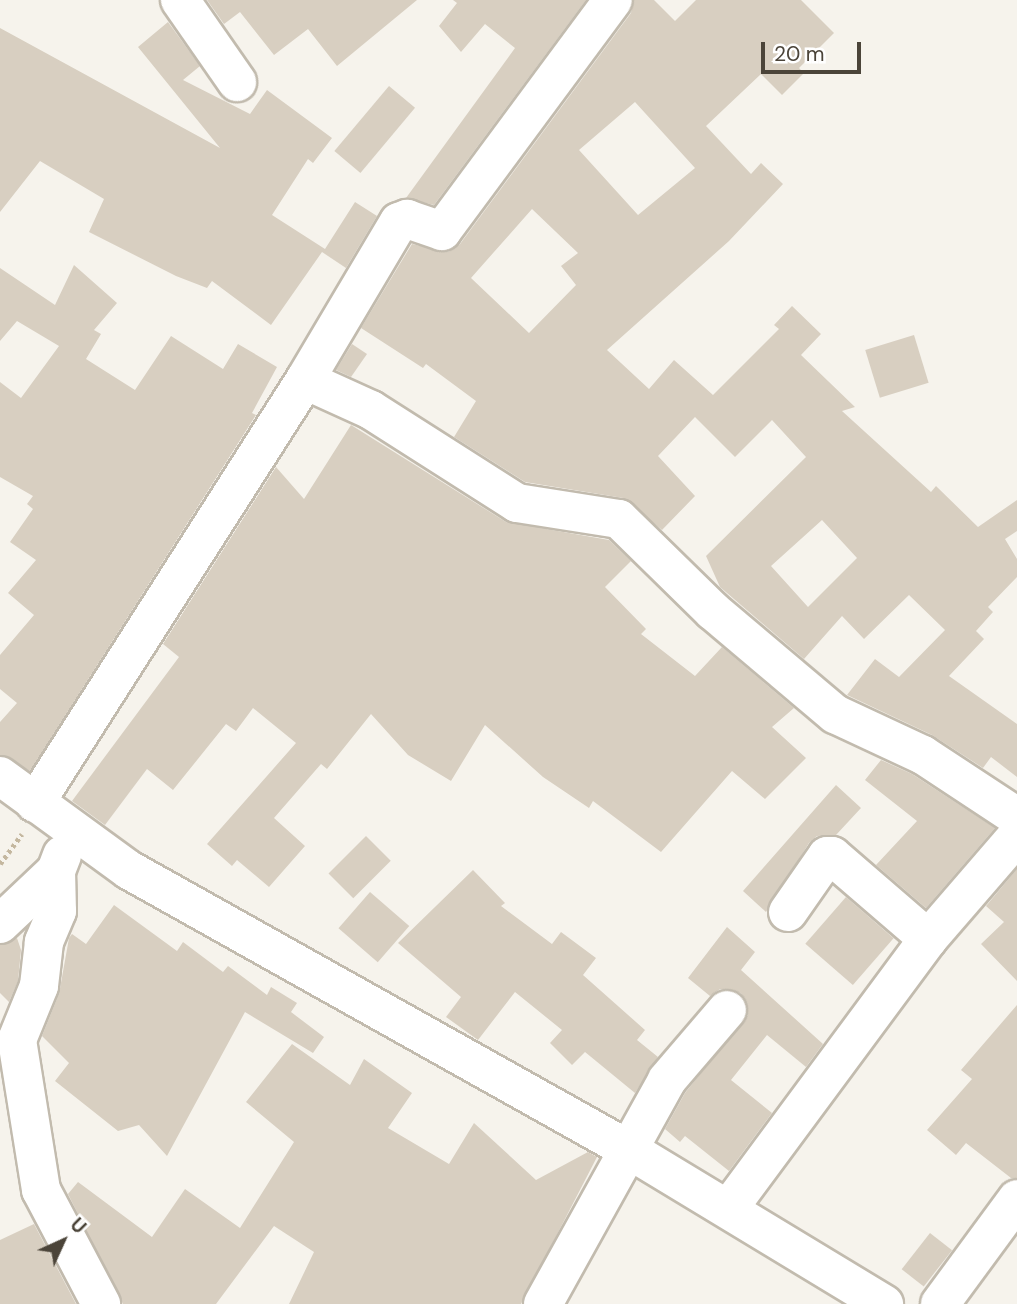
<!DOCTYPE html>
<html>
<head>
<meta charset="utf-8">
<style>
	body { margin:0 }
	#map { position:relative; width:1017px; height:1304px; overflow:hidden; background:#f6f3ec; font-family:"DM Sans",sans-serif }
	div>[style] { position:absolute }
	.building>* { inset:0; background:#d8cfc1; transform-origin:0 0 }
	.path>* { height:4.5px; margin-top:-2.25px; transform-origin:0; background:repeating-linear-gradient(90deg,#c4b79f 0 3.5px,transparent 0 7px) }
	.roads { filter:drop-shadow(2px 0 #c2bbae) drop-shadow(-2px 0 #c2bbae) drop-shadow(0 2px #c2bbae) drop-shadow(0 -2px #c2bbae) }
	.minor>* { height:38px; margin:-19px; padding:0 19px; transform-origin:19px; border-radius:19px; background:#fff }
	span { translate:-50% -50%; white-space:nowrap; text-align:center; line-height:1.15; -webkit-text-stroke:5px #fff; paint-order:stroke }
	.north { position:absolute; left:28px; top:1206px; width:70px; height:70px; -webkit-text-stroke:5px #fff; paint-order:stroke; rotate:45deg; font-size:19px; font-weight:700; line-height:28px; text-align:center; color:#4b4439 }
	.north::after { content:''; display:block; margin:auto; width:24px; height:32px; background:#4b4439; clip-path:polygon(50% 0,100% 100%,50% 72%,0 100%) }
	.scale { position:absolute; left:761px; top:42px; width:100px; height:32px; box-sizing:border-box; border:4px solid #4b4439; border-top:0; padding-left:9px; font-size:21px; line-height:24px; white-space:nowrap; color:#4b4439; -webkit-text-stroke:5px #fff; paint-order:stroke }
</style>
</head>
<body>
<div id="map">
	<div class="building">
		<i style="clip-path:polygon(207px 0,417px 0,337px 66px,308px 29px,274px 55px,240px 12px,224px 24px)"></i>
		<i style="clip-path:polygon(453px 0,586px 0,434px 205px,406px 198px,515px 48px,485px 24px,461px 52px,439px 26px,457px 3px)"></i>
		<i style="clip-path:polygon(evenodd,634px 0,654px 0,675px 21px,696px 0,801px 0,834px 33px,799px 68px,804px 73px,782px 95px,761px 74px,706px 126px,751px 174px,761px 163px,783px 184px,729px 241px,607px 350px,649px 389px,674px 360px,713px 395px,779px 329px,774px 325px,792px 306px,821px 334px,801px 355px,855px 407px,842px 411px,931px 492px,936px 486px,978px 527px,1017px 500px,1017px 531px,1005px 539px,1017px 559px,1017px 577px,988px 607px,993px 612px,976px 631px,984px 639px,949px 676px,1017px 724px,1017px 777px,991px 757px,983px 768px,932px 735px,847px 695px,875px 659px,899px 677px,945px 630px,909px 595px,864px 639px,842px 616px,804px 659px,720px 587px,706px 556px,806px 457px,772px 420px,735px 457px,695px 417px,658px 456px,695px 496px,662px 530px,623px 498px,525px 482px,454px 437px,476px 401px,426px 364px,423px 368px,361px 328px,412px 244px,448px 252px,460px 244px,631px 13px,634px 0,635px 102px,695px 168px,638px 215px,579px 150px,635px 102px,634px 0,532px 209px,578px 253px,561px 266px,576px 285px,529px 333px,471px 278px,532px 209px,634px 0,822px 520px,857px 558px,808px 607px,771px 566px,822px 520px)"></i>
		<i style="clip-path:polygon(168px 22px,200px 66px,183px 80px,250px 114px,267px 90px,332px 138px,313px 163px,308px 159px,272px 215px,325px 249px,355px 202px,377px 216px,346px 268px,322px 252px,271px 325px,212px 281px,207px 288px,176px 276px,89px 232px,104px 199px,40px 161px,0 212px,0 28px,220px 148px,138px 47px)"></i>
		<i style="left:389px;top:86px;width:34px;height:85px;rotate:40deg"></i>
		<i style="clip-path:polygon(74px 265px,117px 303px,94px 330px,101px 334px,86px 359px,135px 390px,171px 336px,223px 369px,238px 344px,277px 367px,252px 413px,256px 415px,30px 771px,0 755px,0 722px,17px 703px,0 689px,0 655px,34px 615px,8px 593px,36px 560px,10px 542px,33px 509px,27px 504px,33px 496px,0 477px,0 382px,21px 398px,59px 346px,17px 321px,0 341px,0 268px,55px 305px)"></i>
		<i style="left:914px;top:335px;width:50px;height:51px;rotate:73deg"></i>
		<i style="clip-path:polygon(352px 344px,367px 354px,351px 377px,336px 370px)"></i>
		<i style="clip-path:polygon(351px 425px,506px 522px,609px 540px,631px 561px,605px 587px,646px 629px,641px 634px,695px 676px,722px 647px,794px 708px,772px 727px,806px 758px,765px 799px,732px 771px,661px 852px,593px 801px,589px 808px,543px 777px,485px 725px,451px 781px,408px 755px,371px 714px,327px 769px,321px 764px,274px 818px,305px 846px,269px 887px,237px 860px,232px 866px,207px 844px,296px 743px,253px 708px,236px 731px,226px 724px,173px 790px,147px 769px,105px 825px,72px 801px,179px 657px,163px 644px,276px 467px,304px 499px)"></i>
		<i style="clip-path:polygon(881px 760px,912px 774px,995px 828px,926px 908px,876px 865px,917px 821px,865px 780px)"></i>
		<i style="clip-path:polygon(836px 785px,861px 808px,836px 835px,817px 836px,809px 843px,766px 912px,743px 891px)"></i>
		<i style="left:366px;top:836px;width:35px;height:53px;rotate:45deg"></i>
		<i style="clip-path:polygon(1017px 869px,1017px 981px,981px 944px,1004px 922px,986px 906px)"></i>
		<i style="clip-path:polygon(473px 870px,505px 903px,501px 906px,552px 944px,561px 932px,596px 958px,583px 975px,645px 1030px,637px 1040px,658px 1057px,635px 1093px,585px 1052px,572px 1065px,550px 1043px,562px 1030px,515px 992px,478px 1040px,446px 1017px,461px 997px,398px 943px)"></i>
		<i style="left:370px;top:892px;width:52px;height:48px;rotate:41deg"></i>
		<i style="left:846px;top:897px;width:63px;height:62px;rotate:41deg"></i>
		<i style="clip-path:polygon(114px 905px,177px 951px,183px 942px,223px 972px,228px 966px,267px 995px,271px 987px,297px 1003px,291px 1012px,324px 1037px,313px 1053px,245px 1012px,167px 1156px,139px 1125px,118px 1131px,55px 1081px,69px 1063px,42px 1036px,59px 994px,69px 938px,72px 934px,86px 944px)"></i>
		<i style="clip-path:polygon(727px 927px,755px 952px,741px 970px,823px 1044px,806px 1067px,767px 1035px,731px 1080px,772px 1113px,729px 1171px,685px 1136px,680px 1142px,665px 1129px,685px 1093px,748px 1015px,741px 993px,720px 989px,710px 996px,688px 978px)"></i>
		<i style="clip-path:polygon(17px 938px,21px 950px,18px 981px,9px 1002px,0 993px,0 945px)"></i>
		<i style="clip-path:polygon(1017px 1005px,1017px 1178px,1011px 1178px,966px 1143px,956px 1155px,927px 1130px,972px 1079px,961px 1070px)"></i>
		<i style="clip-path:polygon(292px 1044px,350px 1085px,364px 1059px,412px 1093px,388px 1128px,449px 1164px,474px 1123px,536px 1180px,588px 1152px,597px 1157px,521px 1304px,289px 1304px,314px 1252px,274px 1226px,216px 1304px,123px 1304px,68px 1194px,78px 1182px,152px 1237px,185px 1189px,240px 1228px,294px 1142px,246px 1102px)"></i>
		<i style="clip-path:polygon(34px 1224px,76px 1304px,0 1304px,0 1240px)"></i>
		<i style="left:930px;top:1233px;width:28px;height:46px;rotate:38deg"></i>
	</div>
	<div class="path">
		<i style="left:0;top:864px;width:37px;rotate:-54deg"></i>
	</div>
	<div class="roads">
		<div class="minor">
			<i style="left:180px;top:0;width:100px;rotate:55.2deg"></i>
			<i style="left:305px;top:380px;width:72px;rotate:24.4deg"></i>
			<i style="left:371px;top:410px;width:173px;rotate:32.5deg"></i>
			<i style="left:517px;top:503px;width:103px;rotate:8.9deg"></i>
			<i style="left:619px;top:519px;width:132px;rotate:44.4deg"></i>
			<i style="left:713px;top:611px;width:160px;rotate:40.2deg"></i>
			<i style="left:835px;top:714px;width:97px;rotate:25deg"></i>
			<i style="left:923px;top:755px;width:113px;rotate:33.4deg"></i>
			<i style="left:0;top:776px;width:160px;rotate:36.1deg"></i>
			<i style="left:129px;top:870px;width:575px;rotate:29.24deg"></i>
			<i style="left:631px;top:1151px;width:296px;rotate:31.2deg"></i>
			<i style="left:35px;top:803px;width:502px;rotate:-57.45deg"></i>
			<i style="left:305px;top:380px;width:184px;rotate:-59.3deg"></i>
			<i style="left:399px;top:222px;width:9px;rotate:-21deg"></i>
			<i style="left:407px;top:219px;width:37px;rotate:19deg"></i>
			<i style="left:442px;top:231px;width:287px;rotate:-53.5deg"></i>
			<i style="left:56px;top:871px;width:40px;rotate:88.6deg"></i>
			<i style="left:57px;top:911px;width:34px;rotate:113deg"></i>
			<i style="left:44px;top:942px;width:44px;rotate:96.5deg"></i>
			<i style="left:39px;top:986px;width:58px;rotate:112.2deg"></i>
			<i style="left:17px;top:1040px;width:152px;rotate:80.9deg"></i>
			<i style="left:41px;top:1190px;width:129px;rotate:62.2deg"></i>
			<i style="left:788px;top:912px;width:68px;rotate:-55.1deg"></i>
			<i style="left:827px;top:856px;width:5px"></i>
			<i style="left:832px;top:856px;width:127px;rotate:40.8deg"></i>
			<i style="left:0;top:924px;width:77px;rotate:-43.4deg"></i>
			<i style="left:56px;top:871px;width:17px;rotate:-69deg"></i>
			<i style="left:729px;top:1208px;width:335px;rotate:-53.5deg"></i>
			<i style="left:928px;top:939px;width:136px;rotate:-49.2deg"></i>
			<i style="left:543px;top:1304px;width:256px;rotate:-61deg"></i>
			<i style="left:667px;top:1080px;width:92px;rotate:-49.4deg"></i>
			<i style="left:940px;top:1304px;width:130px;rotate:-53.7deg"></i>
		</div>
	</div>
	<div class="north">U</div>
	<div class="scale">20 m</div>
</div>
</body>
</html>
